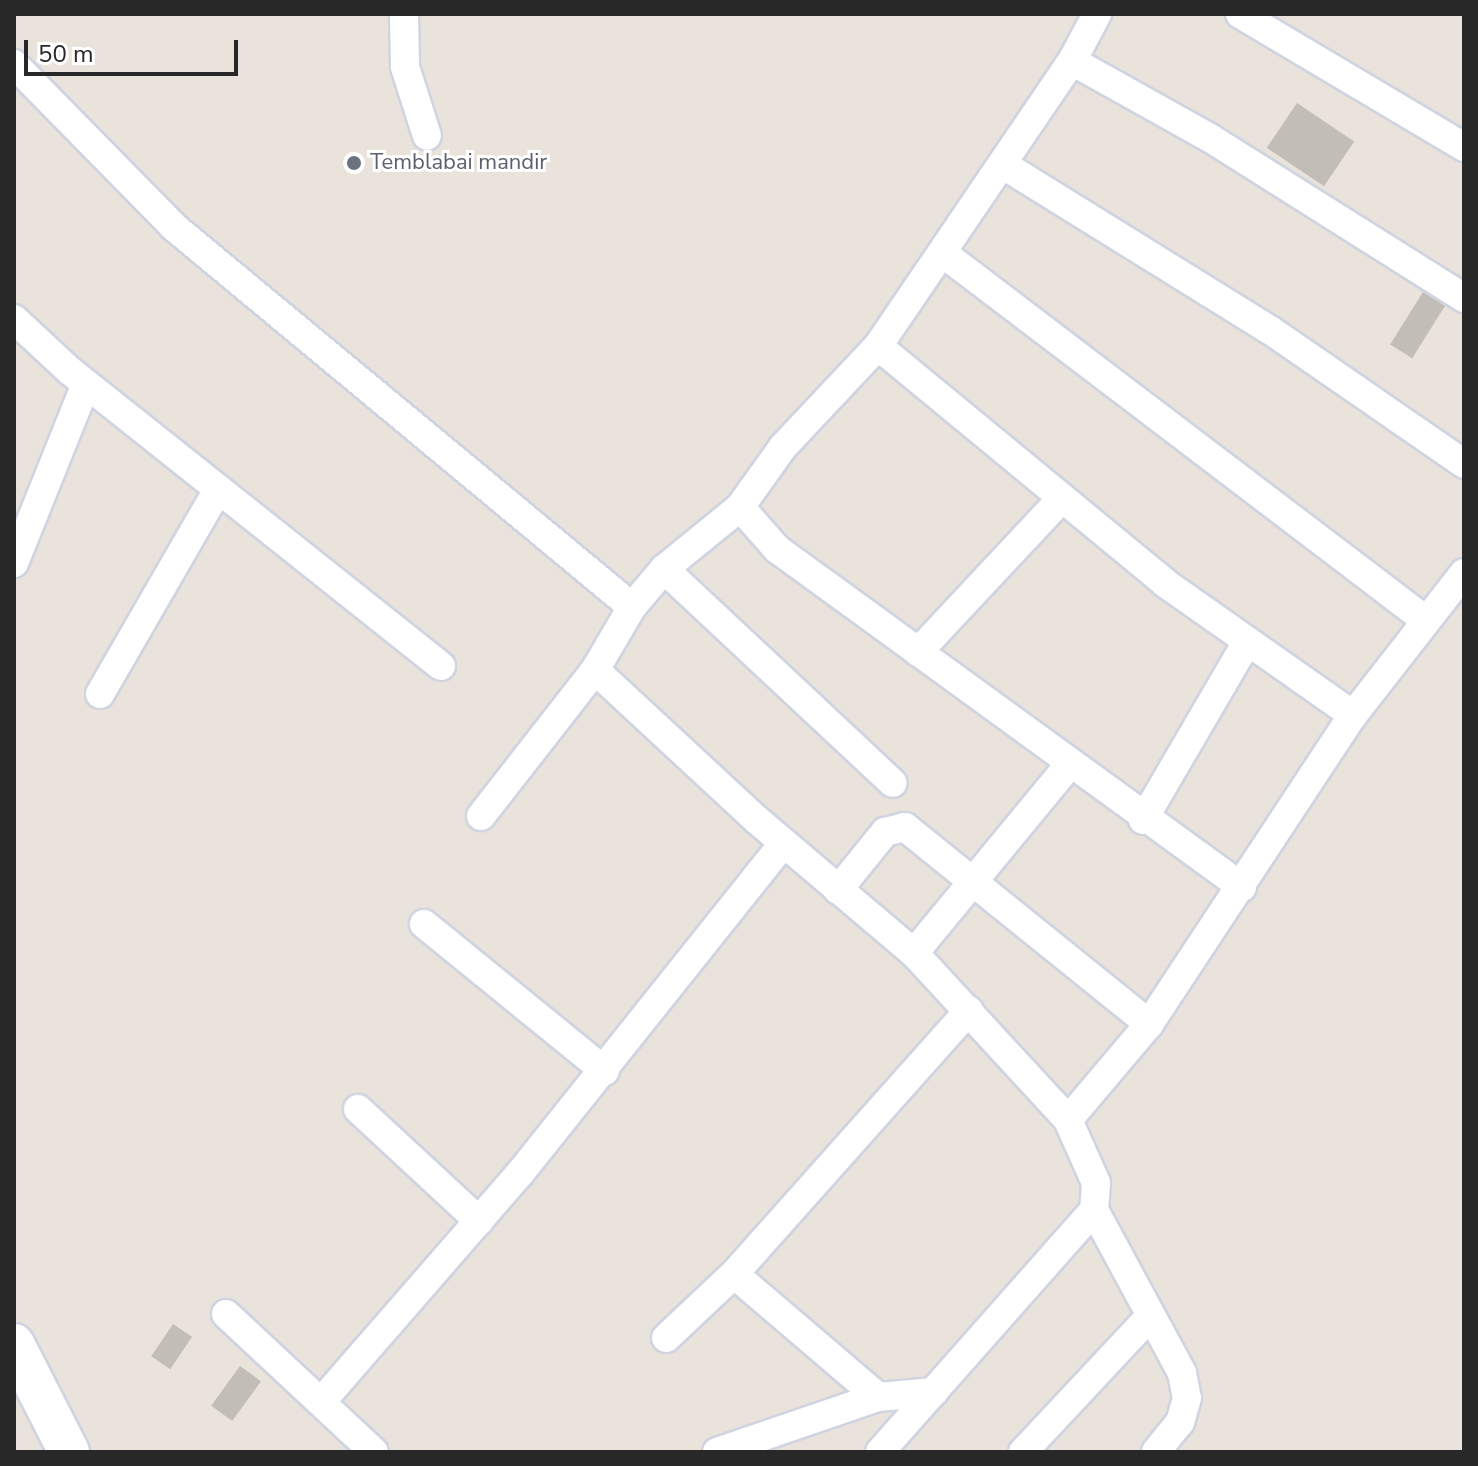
<!DOCTYPE html>
<html>
<head>
<meta charset="utf-8">
<style>
	body { margin:0 }
	#map { position:relative; width:1478px; height:1466px; overflow:hidden; background:#e9e3db; font-family:"Nunito Sans",sans-serif }
	div>[style] { position:absolute }
	.building>* { inset:0; background:#c2bdb7; transform-origin:0 0 }
	.roads { filter:drop-shadow(2px 0 #d0d4e0) drop-shadow(-2px 0 #d0d4e0) drop-shadow(0 2px #d0d4e0) drop-shadow(0 -2px #d0d4e0) }
	.street>* { height:28px; margin:-14px; padding:0 14px; transform-origin:14px; border-radius:14px; background:#fff }
	.secondary>* { height:40px; margin:-20px; padding:0 20px; transform-origin:20px; border-radius:20px; background:#fff }
	.dots>* { width:22px; height:22px; translate:-50% -50%; box-sizing:border-box; border:4px solid #fff; border-radius:50% }
	span { translate:-50% -50%; white-space:nowrap; text-align:center; line-height:1.15; -webkit-text-stroke:6px #fff; paint-order:stroke }
	.worship-label { font-size:22px; color:#5b616d }
	.left { translate:0 -50%; text-align:left }
	.frame { position:absolute; inset:0; border:16px solid #282828; pointer-events:none }
	.scale { position:absolute; left:24px; top:40px; width:214px; height:36px; box-sizing:border-box; border:4px solid #282828; border-top:0; padding-left:10px; font-size:24px; line-height:28px; white-space:nowrap; color:#282828; -webkit-text-stroke:6px #fff; paint-order:stroke }
</style>
</head>
<body>
<div id="map">
	<div class="building">
		<i style="left:1297px;top:103px;width:69px;height:54px;rotate:34deg"></i>
		<i style="left:1423px;top:292px;width:26px;height:62px;rotate:32deg"></i>
		<i style="left:173px;top:1324px;width:23px;height:39px;rotate:34deg"></i>
		<i style="left:240px;top:1366px;width:26px;height:49px;rotate:36deg"></i>
	</div>
	<div class="roads">
		<div class="street">
			<i style="left:404px;top:14px;width:53px;rotate:88.9deg"></i>
			<i style="left:405px;top:67px;width:72px;rotate:72.3deg"></i>
			<i style="left:1240px;top:14px;width:261px;rotate:30.7deg"></i>
			<i style="left:1072px;top:61px;width:158px;rotate:29.2deg"></i>
			<i style="left:1210px;top:138px;width:300px;rotate:32.2deg"></i>
			<i style="left:14px;top:64px;width:228px;rotate:45.5deg"></i>
			<i style="left:174px;top:227px;width:595px;rotate:39.68deg"></i>
			<i style="left:1002px;top:164px;width:315px;rotate:31.8deg"></i>
			<i style="left:1270px;top:330px;width:236px;rotate:34.6deg"></i>
			<i style="left:944px;top:254px;width:603px;rotate:37.25deg"></i>
			<i style="left:14px;top:319px;width:76px;rotate:42.9deg"></i>
			<i style="left:70px;top:371px;width:474px;rotate:38.5deg"></i>
			<i style="left:878px;top:346px;width:372px;rotate:39.5deg"></i>
			<i style="left:1165px;top:583px;width:230px;rotate:35.1deg"></i>
			<i style="left:740px;top:507px;width:56px;rotate:48.6deg"></i>
			<i style="left:777px;top:549px;width:575px;rotate:36.01deg"></i>
			<i style="left:14px;top:563px;width:193px;rotate:-68.1deg"></i>
			<i style="left:664px;top:569px;width:313px;rotate:43.1deg"></i>
			<i style="left:918px;top:652px;width:208px;rotate:-46.9deg"></i>
			<i style="left:595px;top:670px;width:221px;rotate:42.8deg"></i>
			<i style="left:757px;top:820px;width:206px;rotate:40.3deg"></i>
			<i style="left:914px;top:953px;width:227px;rotate:47.3deg"></i>
			<i style="left:1068px;top:1120px;width:69px;rotate:66deg"></i>
			<i style="left:1096px;top:1183px;width:27px;rotate:94deg"></i>
			<i style="left:1094px;top:1210px;width:323px;rotate:131.5deg"></i>
			<i style="left:100px;top:694px;width:236px;rotate:-60deg"></i>
			<i style="left:481px;top:816px;width:185px;rotate:-52deg"></i>
			<i style="left:595px;top:670px;width:73px;rotate:-59.6deg"></i>
			<i style="left:632px;top:607px;width:50px;rotate:-49.9deg"></i>
			<i style="left:664px;top:569px;width:98px;rotate:-39.2deg"></i>
			<i style="left:740px;top:507px;width:74px;rotate:-54.4deg"></i>
			<i style="left:783px;top:447px;width:139px;rotate:-46.8deg"></i>
			<i style="left:878px;top:346px;width:345px;rotate:-55.8deg"></i>
			<i style="left:1072px;top:61px;width:53px;rotate:-62deg"></i>
			<i style="left:1143px;top:820px;width:206px;rotate:-59.7deg"></i>
			<i style="left:838px;top:890px;width:75px;rotate:-51deg"></i>
			<i style="left:885px;top:832px;width:21px;rotate:-14deg"></i>
			<i style="left:905px;top:827px;width:314px;rotate:38.9deg"></i>
			<i style="left:424px;top:924px;width:233px;rotate:39.1deg"></i>
			<i style="left:914px;top:953px;width:244px;rotate:-50.5deg"></i>
			<i style="left:358px;top:1109px;width:165px;rotate:42.8deg"></i>
			<i style="left:1068px;top:1120px;width:126px;rotate:-49.8deg"></i>
			<i style="left:1149px;top:1024px;width:370px;rotate:-56.6deg"></i>
			<i style="left:1353px;top:715px;width:180px;rotate:-52deg"></i>
			<i style="left:1094px;top:1210px;width:185px;rotate:61.6deg"></i>
			<i style="left:1182px;top:1373px;width:25px;rotate:79deg"></i>
			<i style="left:1187px;top:1398px;width:25px;rotate:106deg"></i>
			<i style="left:1180px;top:1422px;width:38px;rotate:129deg"></i>
			<i style="left:734px;top:1274px;width:189px;rotate:40.5deg"></i>
			<i style="left:226px;top:1314px;width:202px;rotate:43deg"></i>
			<i style="left:666px;top:1338px;width:93px;rotate:-43.3deg"></i>
			<i style="left:734px;top:1274px;width:353px;rotate:-48.3deg"></i>
			<i style="left:321px;top:1402px;width:305px;rotate:-49deg"></i>
			<i style="left:521px;top:1172px;width:421px;rotate:-51.4deg"></i>
			<i style="left:717px;top:1452px;width:170px;rotate:-18.9deg"></i>
			<i style="left:878px;top:1397px;width:56px;rotate:-5.1deg"></i>
			<i style="left:1023px;top:1452px;width:187px;rotate:-46.9deg"></i>
		</div>
		<div class="secondary">
			<i style="left:14px;top:1344px;width:121px;rotate:63deg"></i>
		</div>
	</div>
	<div class="dots">
		<i style="left:354px;top:163px;background:#6b7280"></i>
	</div>
	<div class="worship-label">
		<span class="left" style="left:370px;top:163px">Temblabai mandir</span>
	</div>
	<div class="frame"></div>
	<div class="scale">50 m</div>
</div>
</body>
</html>
